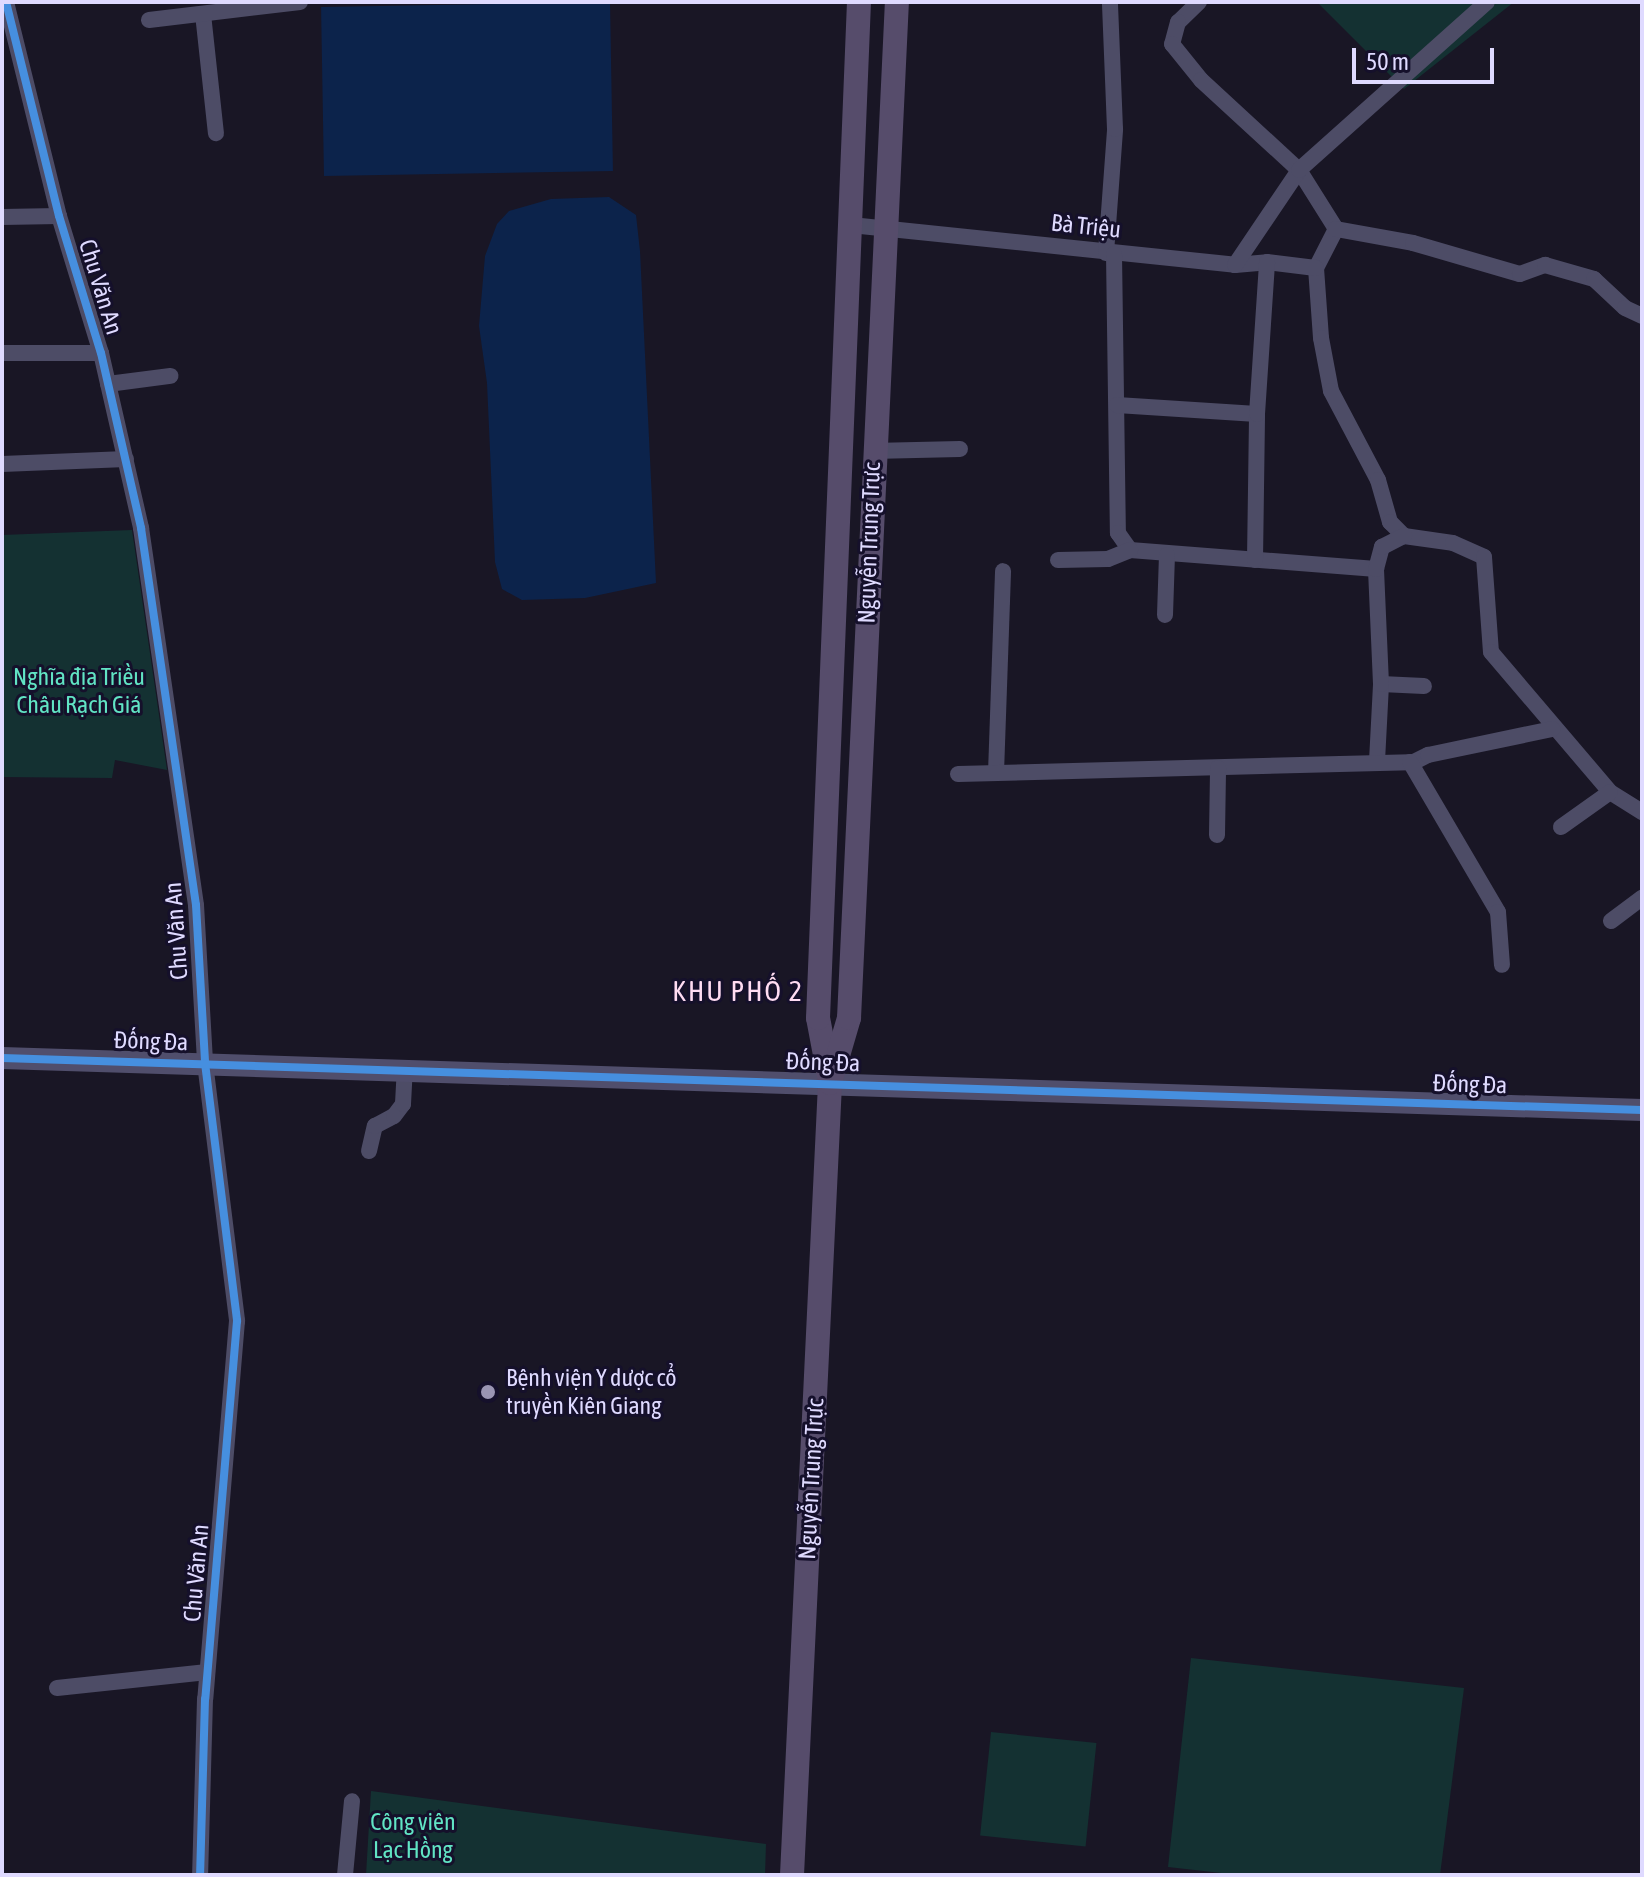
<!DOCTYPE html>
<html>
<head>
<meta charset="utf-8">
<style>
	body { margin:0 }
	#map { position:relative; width:1644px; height:1877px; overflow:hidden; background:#191625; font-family:"Asap Condensed",sans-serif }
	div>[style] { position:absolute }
	.green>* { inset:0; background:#143132; transform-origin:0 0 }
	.water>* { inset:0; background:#0c234b; transform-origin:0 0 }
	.street>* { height:16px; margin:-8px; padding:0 8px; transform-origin:8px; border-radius:8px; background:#4d4c66 }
	.secondary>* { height:22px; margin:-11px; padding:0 11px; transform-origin:11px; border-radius:11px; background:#504e6c }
	.primary>* { height:24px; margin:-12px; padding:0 12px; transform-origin:12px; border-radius:12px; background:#564c6b }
	.cycleway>* { height:8px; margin:-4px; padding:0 4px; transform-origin:4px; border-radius:4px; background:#468fdf }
	.dots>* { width:22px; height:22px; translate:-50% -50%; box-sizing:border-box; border:4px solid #15102b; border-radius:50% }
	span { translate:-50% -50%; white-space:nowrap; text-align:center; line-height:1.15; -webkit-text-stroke:6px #15102b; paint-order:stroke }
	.street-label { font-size:24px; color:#dfdaff }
	.park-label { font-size:24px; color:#61e4c4 }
	.poi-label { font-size:24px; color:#dfdaff }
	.left { translate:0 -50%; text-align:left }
	.quarter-label { font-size:28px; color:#ffdcf2; letter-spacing:2px }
	.frame { position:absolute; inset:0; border:4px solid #dfdaff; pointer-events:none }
	.scale { position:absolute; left:1352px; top:48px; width:142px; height:36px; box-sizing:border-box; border:4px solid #dfdaff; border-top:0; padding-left:10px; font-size:24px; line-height:28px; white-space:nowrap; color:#dfdaff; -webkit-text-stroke:6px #15102b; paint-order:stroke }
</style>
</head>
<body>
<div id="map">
	<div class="green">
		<i style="clip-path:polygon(1317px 2px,1514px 2px,1404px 89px)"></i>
		<i style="clip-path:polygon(132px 530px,167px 770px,115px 760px,112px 778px,2px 777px,2px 535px)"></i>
		<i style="clip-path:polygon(1191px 1658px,1464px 1688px,1440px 1875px,1239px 1875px,1168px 1867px)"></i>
		<i style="left:991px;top:1732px;width:106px;height:104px;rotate:6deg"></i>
		<i style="clip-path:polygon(371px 1791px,766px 1844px,765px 1875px,366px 1875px)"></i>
	</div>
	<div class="water">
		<i style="left:610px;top:2px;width:169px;height:289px;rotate:89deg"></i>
		<i style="clip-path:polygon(609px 197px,636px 215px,640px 251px,656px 583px,585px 598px,522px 600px,502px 589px,495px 562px,487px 383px,479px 326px,485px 256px,497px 224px,509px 211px,551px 199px)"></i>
	</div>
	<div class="street">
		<i style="left:6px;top:2px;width:220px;rotate:76.1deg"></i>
		<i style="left:59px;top:216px;width:143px;rotate:73deg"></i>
		<i style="left:101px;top:353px;width:180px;rotate:77.1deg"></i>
		<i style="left:141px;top:528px;width:381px;rotate:81.7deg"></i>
		<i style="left:196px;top:905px;width:158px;rotate:86.7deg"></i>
		<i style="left:205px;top:1063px;width:260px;rotate:82.9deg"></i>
		<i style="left:237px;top:1321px;width:379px;rotate:94.8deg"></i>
		<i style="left:205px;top:1699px;width:176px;rotate:91.6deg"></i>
		<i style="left:1199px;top:2px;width:29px;rotate:136deg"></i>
		<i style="left:1178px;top:22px;width:23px;rotate:105deg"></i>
		<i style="left:1172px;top:44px;width:46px;rotate:51.1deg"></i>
		<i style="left:1201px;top:80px;width:133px;rotate:42.6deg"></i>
		<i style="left:1299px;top:170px;width:70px;rotate:57.9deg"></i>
		<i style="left:1336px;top:229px;width:44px;rotate:117.1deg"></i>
		<i style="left:1316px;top:268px;width:70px;rotate:85.9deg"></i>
		<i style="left:1321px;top:338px;width:54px;rotate:79.3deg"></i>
		<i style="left:1331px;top:391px;width:101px;rotate:62.2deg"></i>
		<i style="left:1378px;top:480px;width:44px;rotate:74.1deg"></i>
		<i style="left:1390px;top:522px;width:20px;rotate:45deg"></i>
		<i style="left:1404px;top:536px;width:49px;rotate:8.1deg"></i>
		<i style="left:1453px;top:543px;width:34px;rotate:24deg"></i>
		<i style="left:1484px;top:557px;width:95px;rotate:85.8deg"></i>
		<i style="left:1491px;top:652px;width:184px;rotate:49.6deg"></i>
		<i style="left:1610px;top:792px;width:38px;rotate:32deg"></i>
		<i style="left:203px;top:14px;width:120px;rotate:83.8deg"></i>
		<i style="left:149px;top:20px;width:152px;rotate:-6.8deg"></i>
		<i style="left:2px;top:217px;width:57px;rotate:-1deg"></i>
		<i style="left:851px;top:225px;width:386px;rotate:5.9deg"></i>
		<i style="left:1235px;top:265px;width:32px;rotate:-5deg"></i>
		<i style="left:1267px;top:262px;width:49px;rotate:7deg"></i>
		<i style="left:1336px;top:229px;width:78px;rotate:10.3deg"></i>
		<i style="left:1413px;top:243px;width:111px;rotate:16.2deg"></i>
		<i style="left:1520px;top:274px;width:27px;rotate:-20deg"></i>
		<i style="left:1545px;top:265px;width:51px;rotate:15.9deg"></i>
		<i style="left:1594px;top:279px;width:42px;rotate:43.1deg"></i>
		<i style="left:1625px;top:308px;width:19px;rotate:25deg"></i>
		<i style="left:1106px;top:253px;width:124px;rotate:-85.8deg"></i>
		<i style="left:1115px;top:129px;width:127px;rotate:-92.3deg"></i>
		<i style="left:1114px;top:254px;width:279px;rotate:89.2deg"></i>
		<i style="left:1118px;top:533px;width:21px;rotate:55deg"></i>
		<i style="left:1130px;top:550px;width:247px;rotate:4.4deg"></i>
		<i style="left:1235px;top:265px;width:115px;rotate:-56deg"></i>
		<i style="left:1299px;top:170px;width:252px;rotate:-41.8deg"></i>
		<i style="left:2px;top:353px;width:99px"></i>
		<i style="left:108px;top:384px;width:63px;rotate:-7.4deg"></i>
		<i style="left:1117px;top:405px;width:140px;rotate:3.7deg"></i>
		<i style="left:872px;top:451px;width:88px;rotate:-1.3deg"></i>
		<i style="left:2px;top:464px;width:124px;rotate:-2.3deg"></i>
		<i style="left:1058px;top:560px;width:50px;rotate:-1.1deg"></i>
		<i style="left:1108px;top:559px;width:24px;rotate:-22deg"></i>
		<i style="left:1255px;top:560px;width:146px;rotate:-89.2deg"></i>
		<i style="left:1257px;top:414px;width:152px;rotate:-86.2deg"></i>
		<i style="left:1165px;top:615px;width:60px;rotate:-88.1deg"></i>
		<i style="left:1381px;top:684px;width:43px;rotate:2.7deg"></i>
		<i style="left:1377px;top:761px;width:77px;rotate:-87deg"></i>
		<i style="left:1381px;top:684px;width:115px;rotate:-92.5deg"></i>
		<i style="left:1376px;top:569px;width:23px;rotate:-75deg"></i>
		<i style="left:1382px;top:547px;width:25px;rotate:-27deg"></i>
		<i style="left:1412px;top:763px;width:18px;rotate:-27deg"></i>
		<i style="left:1428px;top:755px;width:127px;rotate:-11.8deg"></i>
		<i style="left:996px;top:773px;width:202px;rotate:-88deg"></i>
		<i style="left:958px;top:774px;width:452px;rotate:-1.5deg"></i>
		<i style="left:1410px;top:762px;width:174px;rotate:59.6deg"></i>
		<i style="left:1498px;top:912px;width:53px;rotate:85.7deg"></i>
		<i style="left:1561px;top:827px;width:60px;rotate:-35.5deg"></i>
		<i style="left:1217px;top:835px;width:67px;rotate:-89.1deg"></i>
		<i style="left:1611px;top:921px;width:39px;rotate:-37deg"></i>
		<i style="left:369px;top:1151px;width:26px;rotate:-77deg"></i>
		<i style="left:375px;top:1126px;width:21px;rotate:-28deg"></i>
		<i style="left:394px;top:1116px;width:15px;rotate:-53deg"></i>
		<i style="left:403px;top:1104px;width:35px;rotate:-87deg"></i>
		<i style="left:57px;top:1688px;width:151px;rotate:-6.1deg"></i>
		<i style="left:345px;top:1875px;width:74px;rotate:-84.6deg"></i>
	</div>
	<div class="secondary">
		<i style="left:2px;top:1058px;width:1641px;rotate:1.82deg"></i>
	</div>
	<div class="primary">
		<i style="left:829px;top:1076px;width:59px;rotate:-100.7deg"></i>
		<i style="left:818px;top:1018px;width:1017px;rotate:-87.69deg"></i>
		<i style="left:792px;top:1875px;width:793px;rotate:-87.25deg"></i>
		<i style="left:830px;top:1083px;width:68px;rotate:-73.7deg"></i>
		<i style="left:849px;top:1018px;width:1017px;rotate:-87.3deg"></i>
	</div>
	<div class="cycleway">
		<i style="left:6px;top:2px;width:220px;rotate:76.1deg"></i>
		<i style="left:59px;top:216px;width:143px;rotate:73deg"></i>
		<i style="left:101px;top:353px;width:180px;rotate:77.1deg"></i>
		<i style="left:141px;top:528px;width:381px;rotate:81.7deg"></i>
		<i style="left:196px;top:905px;width:158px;rotate:86.7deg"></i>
		<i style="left:205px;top:1063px;width:260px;rotate:82.9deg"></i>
		<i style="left:237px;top:1321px;width:379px;rotate:94.8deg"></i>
		<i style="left:205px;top:1699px;width:176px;rotate:91.6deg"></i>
		<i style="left:2px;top:1058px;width:1641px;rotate:1.82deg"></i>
	</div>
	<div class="dots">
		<i style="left:488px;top:1392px;background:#9a95b3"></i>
	</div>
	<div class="street-label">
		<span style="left:1086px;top:226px;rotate:6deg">Bà Triệu</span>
		<span style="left:101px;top:287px;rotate:73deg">Chu Văn An</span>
		<span style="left:869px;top:543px;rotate:-88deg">Nguyễn Trung Trực</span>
		<span style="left:176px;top:931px;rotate:-94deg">Chu Văn An</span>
		<span style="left:151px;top:1041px;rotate:2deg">Đống Đa</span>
		<span style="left:823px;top:1062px;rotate:2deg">Đống Đa</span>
		<span style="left:1470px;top:1084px;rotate:2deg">Đống Đa</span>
		<span style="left:811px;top:1479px;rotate:-87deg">Nguyễn Trung Trực</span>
		<span style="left:196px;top:1573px;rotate:-85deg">Chu Văn An</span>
	</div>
	<div class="park-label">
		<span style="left:79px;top:691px">Nghĩa địa Triều<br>Châu Rạch Giá</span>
		<span style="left:413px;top:1836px">Công viên<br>Lạc Hồng</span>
	</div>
	<div class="poi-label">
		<span class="left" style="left:506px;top:1392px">Bệnh viện Y dược cổ<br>truyền Kiên Giang</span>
	</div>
	<div class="quarter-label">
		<span style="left:738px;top:991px">KHU PHỐ 2</span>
	</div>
	<div class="frame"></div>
	<div class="scale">50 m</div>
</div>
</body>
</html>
